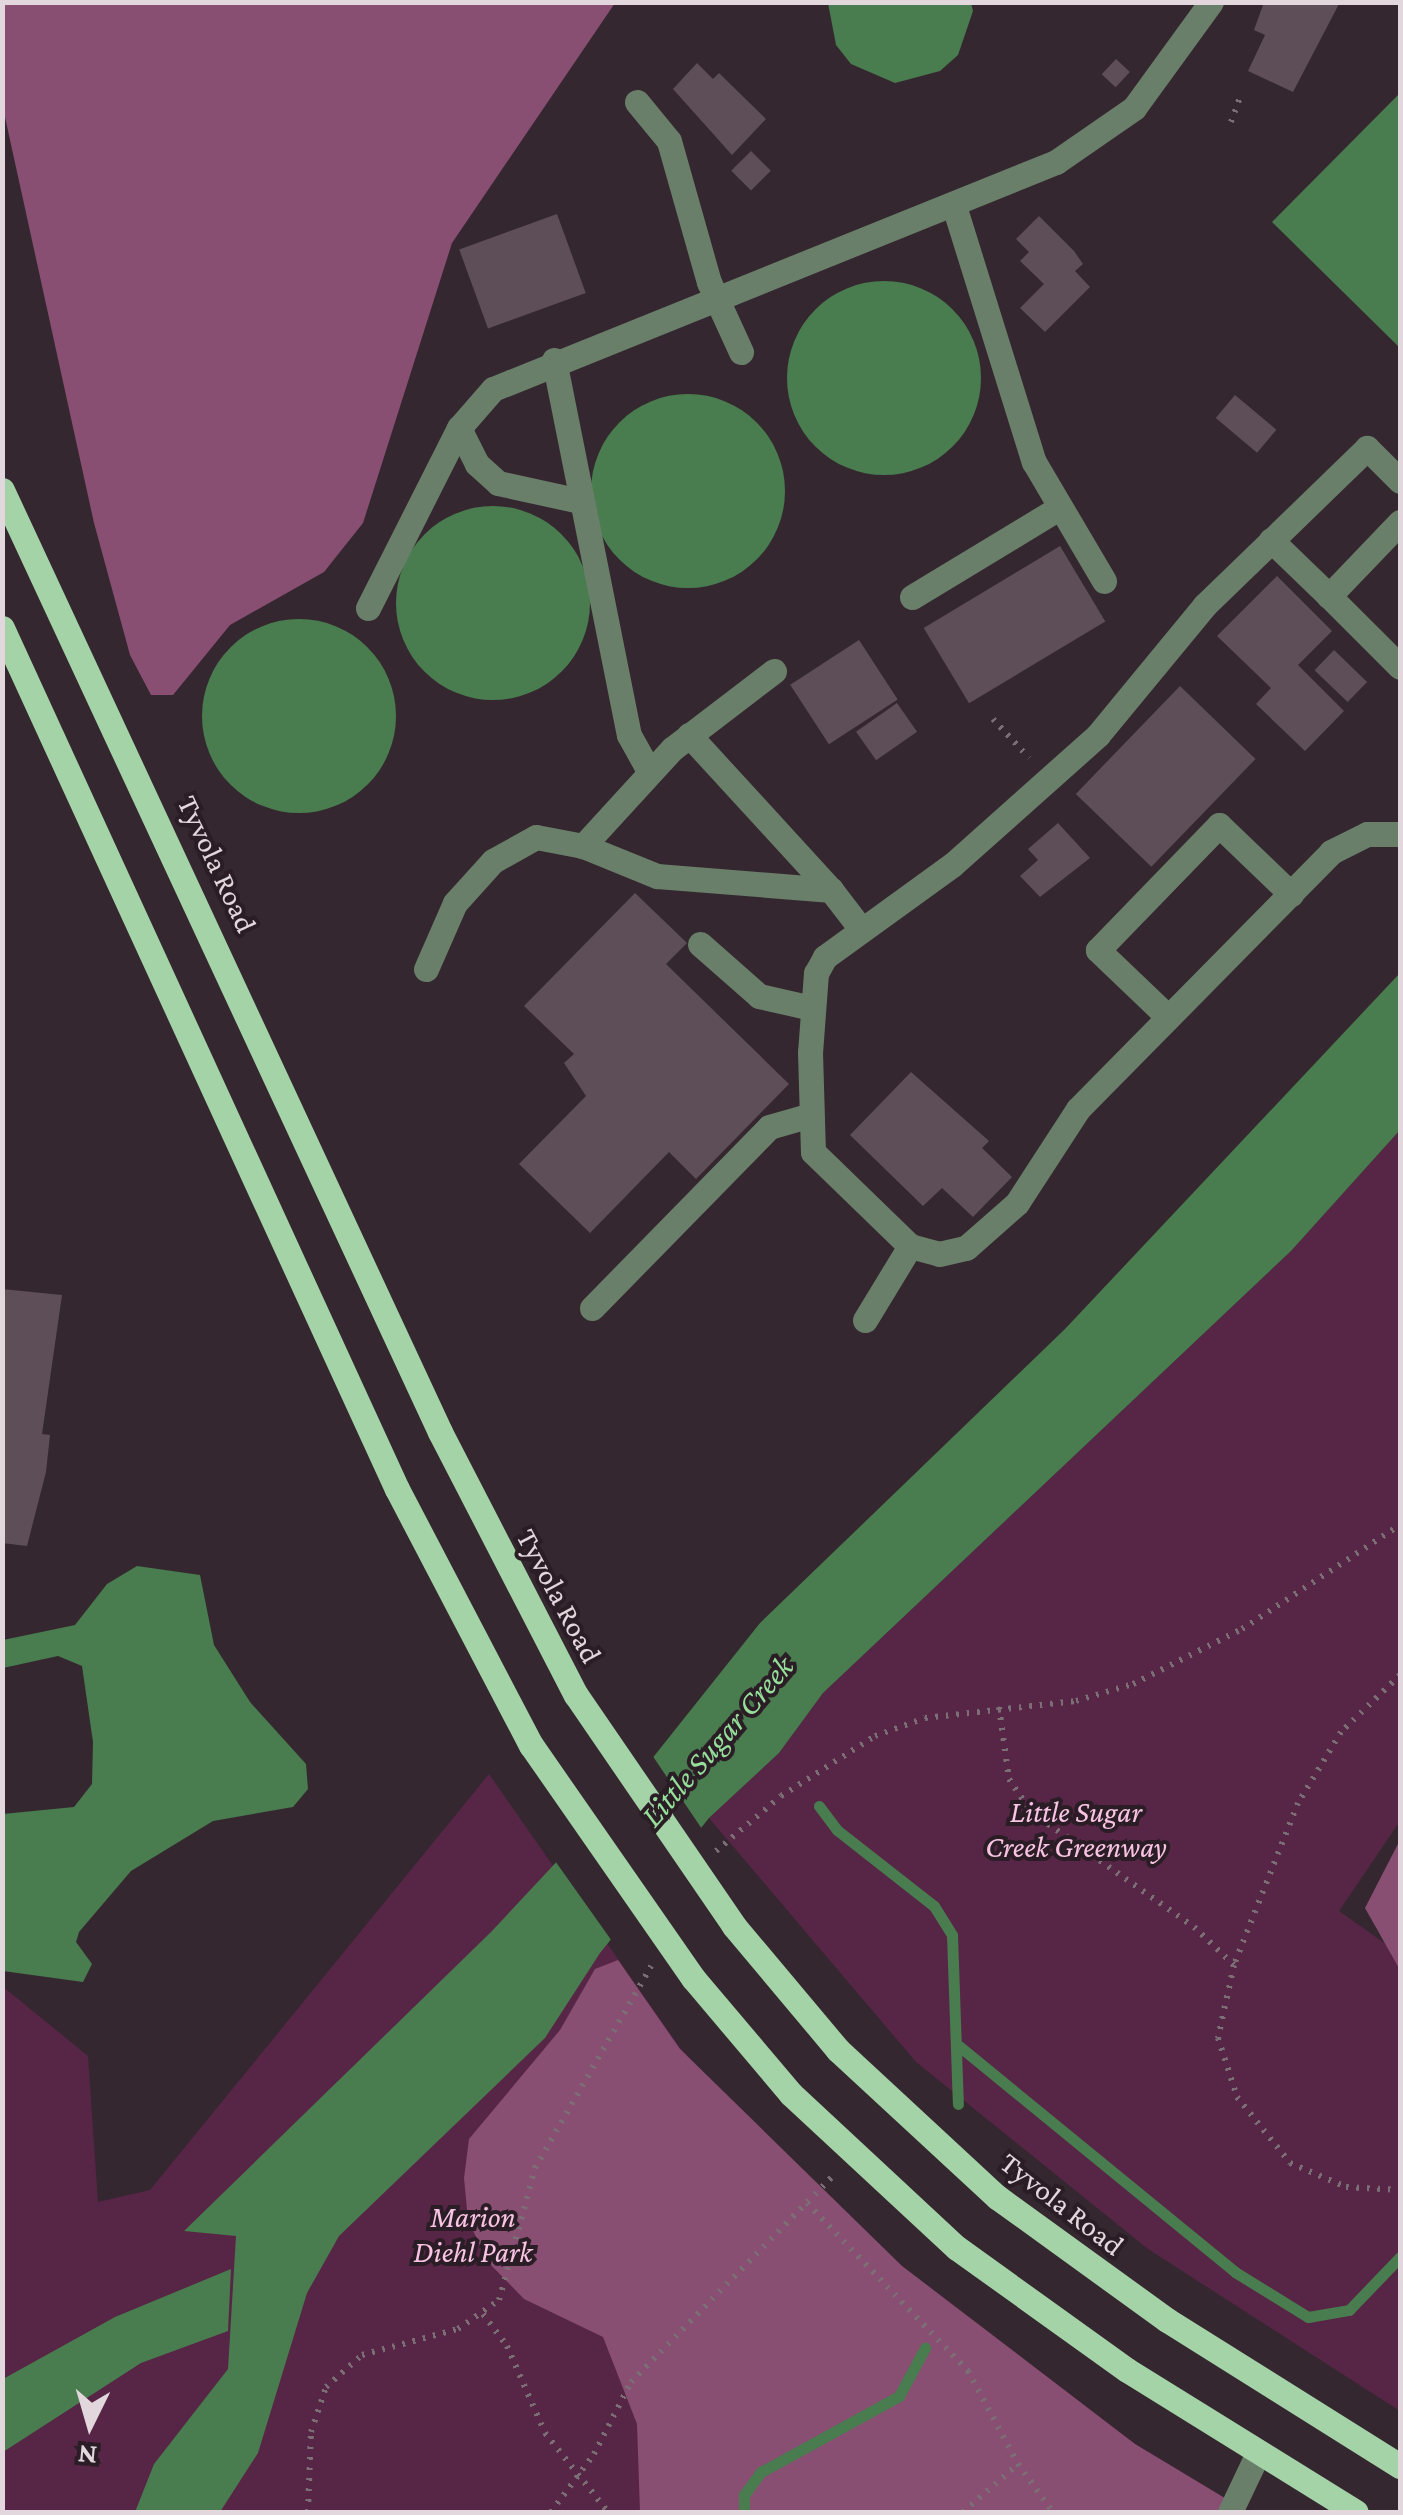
<!DOCTYPE html>
<html>
<head>
<meta charset="utf-8">
<style>
	body { margin:0 }
	#map { position:relative; width:1403px; height:2515px; overflow:hidden; background:#35272f; font-family:"Crimson Pro",serif }
	div>[style] { position:absolute }
	.green>* { inset:0; background:#572546 }
	.forest>* { inset:0; background:#884f73 }
	.water>* { inset:0; background:#497c4e }
	.round { border-radius:50% }
	.pier>* { inset:0; background:#35272f }
	.stream>* { height:11px; margin:-5.5px; padding:0 5.5px; transform-origin:5.5px; border-radius:5.5px; background:#497c4e }
	.building>* { inset:0; background:#5e4e57; transform-origin:0 0 }
	.path>* { height:6px; margin-top:-3px; transform-origin:0; background:repeating-linear-gradient(90deg,#7b6e75 0 2.5px,transparent 0 10.5px) }
	.minor>* { height:25px; margin:-12.5px; padding:0 12.5px; transform-origin:12.5px; border-radius:12.5px; background:#697f6a }
	.major>* { height:25px; margin:-12.5px; padding:0 12.5px; transform-origin:12.5px; border-radius:12.5px; background:#a5d3a8 }
	.major-bridge>* { height:25px; margin:-12.5px; padding:0 12.5px; transform-origin:12.5px; border-radius:12.5px; background:#a5d3a8 }
	span { translate:-50% -50%; white-space:nowrap; text-align:center; line-height:1.15; -webkit-text-stroke:8px #2b1d26; paint-order:stroke }
	.street-label { font-size:30px; color:#e1d7dc }
	.park-label { font-size:30px; color:#f9c4e3; font-style:italic }
	.water-label { font-size:32px; color:#95df9b; font-style:italic }
	.frame { position:absolute; inset:0; border:5px solid #e1d7dc; pointer-events:none }
	.north { position:absolute; left:40px; top:2375px; width:100px; height:100px; -webkit-text-stroke:8px #2b1d26; paint-order:stroke; rotate:185deg; font-size:28px; font-weight:700; line-height:40px; text-align:center; color:#e1d7dc }
	.north::after { content:''; display:block; margin:auto; width:35px; height:45px; background:#e1d7dc; clip-path:polygon(50% 0,100% 100%,50% 72%,0 100%) }
</style>
</head>
<body>
<div id="map">
	<div class="green">
		<i style="clip-path:polygon(1400px 1130px,1400px 1821px,1339px 1911px,1400px 1954px,1400px 2411px,1148px 2249px,916px 2062px,709px 1818px,779px 1753px,823px 1693px,1291px 1251px)"></i>
		<i style="clip-path:polygon(489px 1774px,680px 2048px,760px 2131px,902px 2266px,1135px 2444px,1248px 2512px,3px 2512px,2px 1986px,88px 2056px,98px 2202px,150px 2190px)"></i>
	</div>
	<div class="forest">
		<i style="clip-path:polygon(2px 3px,615px 3px,452px 243px,363px 523px,324px 572px,230px 625px,173px 695px,151px 695px,130px 655px,94px 523px,3px 108px)"></i>
		<i style="clip-path:polygon(1400px 1840px,1400px 1970px,1365px 1908px)"></i>
		<i style="clip-path:polygon(618px 1960px,680px 2049px,902px 2266px,1135px 2444px,1248px 2512px,640px 2512px,637px 2424px,603px 2337px,524px 2299px,488px 2262px,468px 2220px,464px 2178px,469px 2139px,560px 2030px,595px 1969px)"></i>
	</div>
	<div class="water">
		<i style="clip-path:polygon(828px 3px,971px 3px,973px 11px,958px 55px,940px 71px,895px 83px,851px 64px,836px 45px)"></i>
		<i style="clip-path:polygon(1400px 93px,1400px 348px,1272px 222px)"></i>
		<i class="round" style="left:787px;top:281px;width:194px;height:194px"></i>
		<i class="round" style="left:591px;top:394px;width:194px;height:194px"></i>
		<i class="round" style="left:396px;top:506px;width:194px;height:194px"></i>
		<i class="round" style="left:202px;top:619px;width:194px;height:194px"></i>
		<i style="clip-path:polygon(1400px 973px,1400px 1130px,1291px 1251px,823px 1693px,779px 1753px,709px 1818px,600px 1953px,545px 2038px,339px 2236px,307px 2293px,258px 2453px,220px 2512px,135px 2512px,154px 2464px,228px 2369px,236px 2236px,184px 2231px,491px 1932px,647px 1765px,760px 1623px,1065px 1329px)"></i>
		<i style="clip-path:polygon(137px 1566px,200px 1575px,214px 1645px,250px 1702px,306px 1764px,308px 1789px,293px 1807px,213px 1821px,131px 1871px,79px 1932px,76px 1942px,92px 1964px,83px 1982px,3px 1971px,3px 1814px,74px 1807px,92px 1784px,93px 1742px,82px 1666px,58px 1656px,3px 1668px,3px 1640px,75px 1625px,107px 1584px)"></i>
		<i style="clip-path:polygon(231px 2269px,228px 2331px,141px 2363px,3px 2452px,3px 2379px,115px 2317px)"></i>
	</div>
	<div class="pier">
		<i style="clip-path:polygon(650px 1752px,704px 1832px,614px 1944px,553px 1858px)"></i>
	</div>
	<div class="stream">
		<i style="left:819px;top:1806px;width:30px;rotate:53deg"></i>
		<i style="left:837px;top:1830px;width:123px;rotate:38.1deg"></i>
		<i style="left:934px;top:1906px;width:34px;rotate:58deg"></i>
		<i style="left:952px;top:1935px;width:169px;rotate:88deg"></i>
		<i style="left:959px;top:2046px;width:357px;rotate:39.3deg"></i>
		<i style="left:1235px;top:2272px;width:86px;rotate:31.7deg"></i>
		<i style="left:1308px;top:2317px;width:42px;rotate:-9.7deg"></i>
		<i style="left:1349px;top:2310px;width:74px;rotate:-46.1deg"></i>
		<i style="left:744px;top:2512px;width:17px;rotate:-90deg"></i>
		<i style="left:744px;top:2495px;width:29px;rotate:-54deg"></i>
		<i style="left:761px;top:2472px;width:158px;rotate:-28.8deg"></i>
		<i style="left:899px;top:2396px;width:55px;rotate:-61.6deg"></i>
	</div>
	<div class="building">
		<i style="clip-path:polygon(1264px 2px,1340px 2px,1293px 92px,1248px 71px,1265px 35px,1254px 30px)"></i>
		<i style="left:1116px;top:59px;width:19px;height:21px;rotate:43deg"></i>
		<i style="clip-path:polygon(697px 63px,713px 79px,719px 73px,766px 119px,732px 155px,673px 89px)"></i>
		<i style="left:751px;top:151px;width:28px;height:28px;rotate:45deg"></i>
		<i style="left:557px;top:214px;width:84px;height:104px;rotate:70deg"></i>
		<i style="clip-path:polygon(1039px 216px,1074px 251px,1083px 264px,1075px 271px,1090px 287px,1045px 332px,1020px 308px,1044px 284px,1020px 261px,1029px 252px,1016px 239px)"></i>
		<i style="left:1235px;top:395px;width:54px;height:30px;rotate:40deg"></i>
		<i style="left:1060px;top:546px;width:88px;height:159px;rotate:59deg"></i>
		<i style="clip-path:polygon(1277px 576px,1332px 631px,1298px 665px,1344px 711px,1305px 751px,1256px 704px,1271px 688px,1217px 636px)"></i>
		<i style="left:859px;top:640px;width:71px;height:82px;rotate:57deg"></i>
		<i style="left:1334px;top:650px;width:46px;height:28px;rotate:44deg"></i>
		<i style="left:1180px;top:686px;width:105px;height:150px;rotate:44deg"></i>
		<i style="left:897px;top:703px;width:35px;height:50px;rotate:55deg"></i>
		<i style="clip-path:polygon(1058px 823px,1090px 858px,1040px 897px,1020px 876px,1038px 860px,1028px 849px)"></i>
		<i style="clip-path:polygon(635px 893px,687px 943px,666px 964px,789px 1084px,696px 1179px,669px 1152px,590px 1233px,519px 1164px,586px 1096px,564px 1063px,574px 1054px,524px 1006px)"></i>
		<i style="clip-path:polygon(911px 1072px,989px 1141px,982px 1148px,1012px 1177px,973px 1217px,942px 1188px,923px 1206px,850px 1135px)"></i>
		<i style="clip-path:polygon(2px 1289px,62px 1295px,42px 1434px,50px 1435px,46px 1472px,27px 1546px,2px 1543px)"></i>
	</div>
	<div class="path">
		<i style="left:1231px;top:122px;width:27px;rotate:-70deg"></i>
		<i style="left:993px;top:719px;width:53px;rotate:47.3deg"></i>
		<i style="left:1400px;top:1675px;width:82px;rotate:136deg"></i>
		<i style="left:1341px;top:1732px;width:83px;rotate:121.2deg"></i>
		<i style="left:1298px;top:1803px;width:174px;rotate:111.6deg"></i>
		<i style="left:1234px;top:1965px;width:75px;rotate:102.4deg"></i>
		<i style="left:1218px;top:2038px;width:62px;rotate:72.1deg"></i>
		<i style="left:1237px;top:2097px;width:85px;rotate:51.2deg"></i>
		<i style="left:1290px;top:2163px;width:61px;rotate:23.2deg"></i>
		<i style="left:1346px;top:2187px;width:54px;rotate:3.2deg"></i>
		<i style="left:999px;top:1707px;width:73px;rotate:82.1deg"></i>
		<i style="left:1009px;top:1779px;width:40px;rotate:56deg"></i>
		<i style="left:1031px;top:1812px;width:199px;rotate:35.2deg"></i>
		<i style="left:1194px;top:1927px;width:55px;rotate:43.5deg"></i>
		<i style="left:716px;top:1851px;width:85px;rotate:-40.2deg"></i>
		<i style="left:781px;top:1796px;width:112px;rotate:-32.6deg"></i>
		<i style="left:875px;top:1736px;width:53px;rotate:-19.8deg"></i>
		<i style="left:925px;top:1718px;width:152px;rotate:-6.4deg"></i>
		<i style="left:1076px;top:1701px;width:59px;rotate:-16.6deg"></i>
		<i style="left:1133px;top:1684px;width:122px;rotate:-26.8deg"></i>
		<i style="left:1242px;top:1629px;width:189px;rotate:-33.4deg"></i>
		<i style="left:807px;top:2203px;width:233px;rotate:46.2deg"></i>
		<i style="left:968px;top:2371px;width:106px;rotate:61.7deg"></i>
		<i style="left:483px;top:2314px;width:40px;rotate:53deg"></i>
		<i style="left:507px;top:2346px;width:95px;rotate:66.4deg"></i>
		<i style="left:545px;top:2433px;width:101px;rotate:51.4deg"></i>
		<i style="left:308px;top:2512px;width:80px;rotate:-87.9deg"></i>
		<i style="left:311px;top:2432px;width:47px;rotate:-71.6deg"></i>
		<i style="left:326px;top:2387px;width:48px;rotate:-41.6deg"></i>
		<i style="left:362px;top:2355px;width:99px;rotate:-15.2deg"></i>
		<i style="left:458px;top:2329px;width:50px;rotate:-35.3deg"></i>
		<i style="left:499px;top:2300px;width:137px;rotate:-74.7deg"></i>
		<i style="left:535px;top:2168px;width:233px;rotate:-60.1deg"></i>
		<i style="left:551px;top:2512px;width:72px;rotate:-53.4deg"></i>
		<i style="left:594px;top:2454px;width:81px;rotate:-62.8deg"></i>
		<i style="left:631px;top:2382px;width:290px;rotate:-45.6deg"></i>
		<i style="left:963px;top:2512px;width:73px;rotate:-41.1deg"></i>
		<i style="left:1018px;top:2464px;width:59px;rotate:53.9deg"></i>
	</div>
	<div class="minor">
		<i style="left:637px;top:102px;width:50px;rotate:50.6deg"></i>
		<i style="left:669px;top:141px;width:147px;rotate:74.2deg"></i>
		<i style="left:709px;top:282px;width:77px;rotate:65.4deg"></i>
		<i style="left:955px;top:209px;width:265px;rotate:72.7deg"></i>
		<i style="left:1034px;top:462px;width:138px;rotate:59.5deg"></i>
		<i style="left:554px;top:360px;width:382px;rotate:78.7deg"></i>
		<i style="left:629px;top:735px;width:41px;rotate:60.9deg"></i>
		<i style="left:459px;top:428px;width:40px;rotate:63.4deg"></i>
		<i style="left:477px;top:464px;width:28px;rotate:42deg"></i>
		<i style="left:498px;top:483px;width:84px;rotate:12.4deg"></i>
		<i style="left:1400px;top:481px;width:47px;rotate:-135deg"></i>
		<i style="left:1367px;top:448px;width:226px;rotate:135.9deg"></i>
		<i style="left:1205px;top:605px;width:168px;rotate:129.5deg"></i>
		<i style="left:1098px;top:735px;width:195px;rotate:138.3deg"></i>
		<i style="left:952px;top:865px;width:157px;rotate:144.1deg"></i>
		<i style="left:825px;top:957px;width:18px;rotate:119deg"></i>
		<i style="left:816px;top:973px;width:79px;rotate:94.3deg"></i>
		<i style="left:810px;top:1052px;width:100px;rotate:88.3deg"></i>
		<i style="left:813px;top:1152px;width:135px;rotate:44.1deg"></i>
		<i style="left:910px;top:1246px;width:30px;rotate:15deg"></i>
		<i style="left:939px;top:1254px;width:28px;rotate:-13deg"></i>
		<i style="left:966px;top:1248px;width:68px;rotate:-41.4deg"></i>
		<i style="left:1017px;top:1203px;width:112px;rotate:-57deg"></i>
		<i style="left:1078px;top:1109px;width:361px;rotate:-45.4deg"></i>
		<i style="left:1331px;top:852px;width:40px;rotate:-26.6deg"></i>
		<i style="left:1367px;top:834px;width:33px"></i>
		<i style="left:1400px;top:522px;width:103px;rotate:133.8deg"></i>
		<i style="left:1329px;top:596px;width:100px;rotate:45deg"></i>
		<i style="left:1271px;top:540px;width:81px;rotate:44deg"></i>
		<i style="left:912px;top:597px;width:172px;rotate:-31.2deg"></i>
		<i style="left:368px;top:608px;width:202px;rotate:-63.2deg"></i>
		<i style="left:459px;top:428px;width:52px;rotate:-48.9deg"></i>
		<i style="left:493px;top:389px;width:607px;rotate:-21.96deg"></i>
		<i style="left:1056px;top:162px;width:95px;rotate:-34.7deg"></i>
		<i style="left:1134px;top:108px;width:131px;rotate:-54deg"></i>
		<i style="left:774px;top:671px;width:128px;rotate:142.6deg"></i>
		<i style="left:672px;top:749px;width:132px;rotate:132.5deg"></i>
		<i style="left:583px;top:846px;width:80px;rotate:22.1deg"></i>
		<i style="left:657px;top:876px;width:175px;rotate:4.6deg"></i>
		<i style="left:831px;top:890px;width:49px;rotate:52.4deg"></i>
		<i style="left:689px;top:735px;width:210px;rotate:47.5deg"></i>
		<i style="left:700px;top:944px;width:79px;rotate:41.4deg"></i>
		<i style="left:759px;top:996px;width:54px;rotate:12.8deg"></i>
		<i style="left:426px;top:969px;width:72px;rotate:-66.3deg"></i>
		<i style="left:455px;top:903px;width:57px;rotate:-47.9deg"></i>
		<i style="left:493px;top:861px;width:49px;rotate:-29.2deg"></i>
		<i style="left:536px;top:837px;width:48px;rotate:10.8deg"></i>
		<i style="left:1168px;top:1017px;width:97px;rotate:-136.3deg"></i>
		<i style="left:1098px;top:950px;width:174px;rotate:-45.9deg"></i>
		<i style="left:1219px;top:825px;width:100px;rotate:43.8deg"></i>
		<i style="left:592px;top:1308px;width:253px;rotate:-45.6deg"></i>
		<i style="left:769px;top:1127px;width:41px;rotate:-15.8deg"></i>
		<i style="left:865px;top:1320px;width:87px;rotate:-58.7deg"></i>
		<i style="left:1230px;top:2512px;width:65px;rotate:-64.6deg"></i>
	</div>
	<div class="major">
		<i style="left:2px;top:490px;width:1039px;rotate:65.06deg"></i>
		<i style="left:440px;top:1432px;width:296px;rotate:62.7deg"></i>
		<i style="left:2px;top:628px;width:947px;rotate:65.36deg"></i>
		<i style="left:397px;top:1489px;width:289px;rotate:62.4deg"></i>
		<i style="left:734px;top:1926px;width:162px;rotate:50deg"></i>
		<i style="left:838px;top:2050px;width:217px;rotate:42.8deg"></i>
		<i style="left:997px;top:2197px;width:210px;rotate:35.9deg"></i>
		<i style="left:1167px;top:2320px;width:275px;rotate:32.1deg"></i>
		<i style="left:693px;top:1978px;width:152px;rotate:49.8deg"></i>
		<i style="left:791px;top:2094px;width:226px;rotate:42.9deg"></i>
		<i style="left:957px;top:2248px;width:209px;rotate:35.7deg"></i>
		<i style="left:1127px;top:2370px;width:269px;rotate:31.8deg"></i>
	</div>
	<div class="major-bridge">
		<i style="left:576px;top:1695px;width:280px;rotate:55.6deg"></i>
		<i style="left:531px;top:1745px;width:284px;rotate:55.2deg"></i>
	</div>
	<div class="street-label">
		<span style="left:217px;top:864px;rotate:65deg">Tyvola Road</span>
		<span style="left:559px;top:1596px;rotate:62deg">Tyvola Road</span>
		<span style="left:1062px;top:2204px;rotate:38deg">Tyvola Road</span>
	</div>
	<div class="park-label">
		<span style="left:1076px;top:1829px">Little Sugar<br>Creek Greenway</span>
		<span style="left:473px;top:2234px">Marion<br>Diehl Park</span>
	</div>
	<div class="water-label">
		<span style="left:717px;top:1741px;rotate:-49deg">Little Sugar Creek</span>
	</div>
	<div class="frame"></div>
	<div class="north">N</div>
</div>
</body>
</html>
